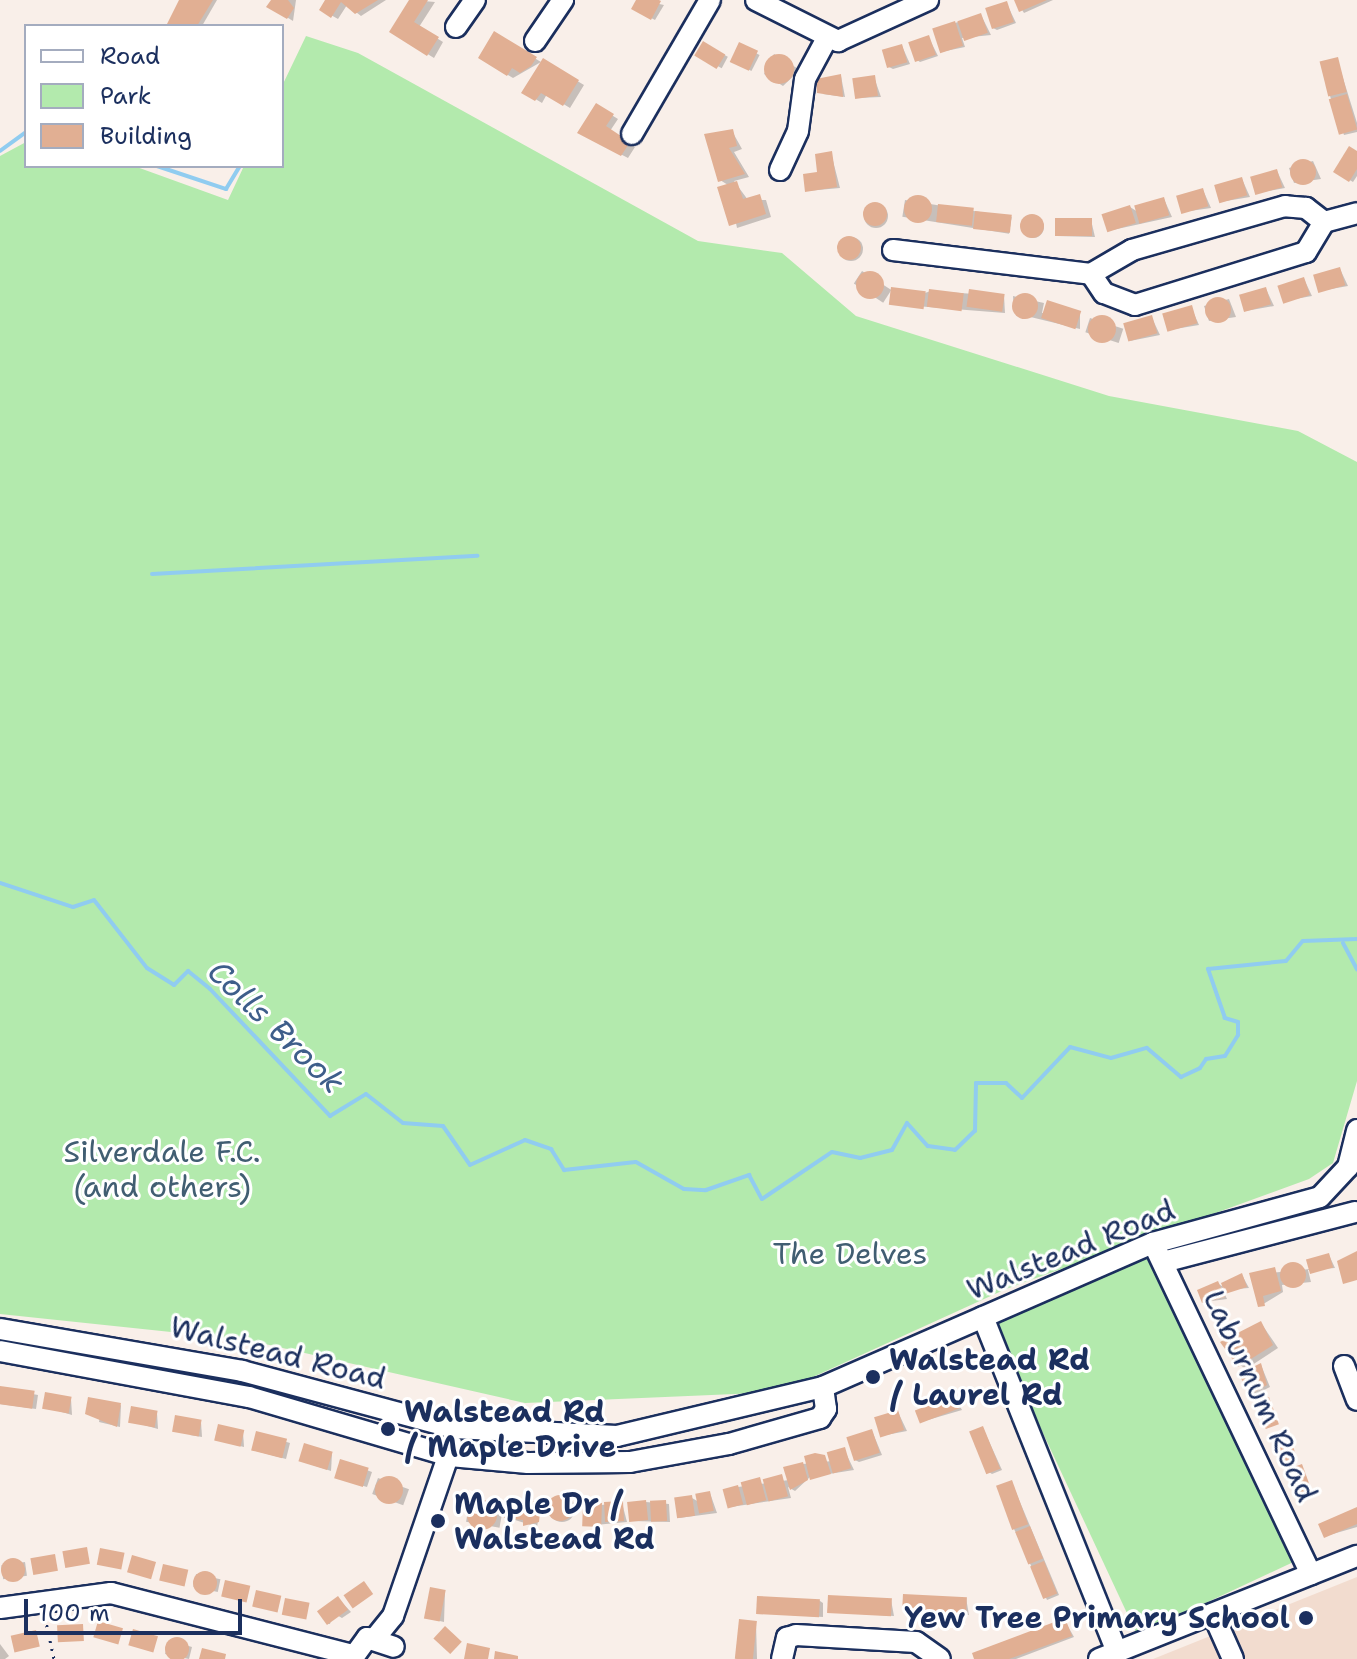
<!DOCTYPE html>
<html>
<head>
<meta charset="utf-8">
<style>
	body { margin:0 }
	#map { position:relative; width:1357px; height:1659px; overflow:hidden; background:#f9efe9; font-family:"Shantell Sans",sans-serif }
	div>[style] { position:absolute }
	.built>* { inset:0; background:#f2dccf }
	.green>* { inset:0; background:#b3eaad; transform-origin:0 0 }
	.shadow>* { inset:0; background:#0003; transform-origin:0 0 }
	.round { border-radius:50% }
	.stream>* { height:4px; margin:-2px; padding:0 2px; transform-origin:2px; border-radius:2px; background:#90ccf0 }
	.building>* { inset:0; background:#e1af93; transform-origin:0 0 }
	.path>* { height:3px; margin-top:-1.5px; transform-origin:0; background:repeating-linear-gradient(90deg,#1b2f5e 0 2px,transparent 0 8px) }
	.roads { filter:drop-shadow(2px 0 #1b2f5e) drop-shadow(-2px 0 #1b2f5e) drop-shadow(0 2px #1b2f5e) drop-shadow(0 -2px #1b2f5e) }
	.minor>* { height:20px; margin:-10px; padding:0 10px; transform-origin:10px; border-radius:10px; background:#fff }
	.dots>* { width:22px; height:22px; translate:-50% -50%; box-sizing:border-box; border:4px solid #fff; border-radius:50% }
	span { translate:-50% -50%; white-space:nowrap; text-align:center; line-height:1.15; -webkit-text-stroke:6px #fff; paint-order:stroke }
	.park-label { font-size:30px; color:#415e72 }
	.street-label { font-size:30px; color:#1b2f5e }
	.poi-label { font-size:30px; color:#1b2f5e; font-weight:700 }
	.left { translate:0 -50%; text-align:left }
	.right { translate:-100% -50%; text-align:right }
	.water-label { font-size:32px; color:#3e5e8a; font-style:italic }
	.legend { position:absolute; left:24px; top:24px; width:260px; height:144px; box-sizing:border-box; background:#fff; border:2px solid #a4acbf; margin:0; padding:10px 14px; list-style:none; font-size:24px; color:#1b2f5e }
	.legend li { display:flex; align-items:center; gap:16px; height:40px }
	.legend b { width:40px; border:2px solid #a4acbf }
	.scale { position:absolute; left:24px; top:1599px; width:218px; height:36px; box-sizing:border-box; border:4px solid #1b2f5e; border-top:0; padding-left:10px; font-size:24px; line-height:28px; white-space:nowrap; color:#1b2f5e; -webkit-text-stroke:6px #fff; paint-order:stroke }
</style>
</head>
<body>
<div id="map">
	<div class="built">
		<i style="clip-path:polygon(1357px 1577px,1357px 1659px,1153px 1659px)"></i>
	</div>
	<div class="green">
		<i style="clip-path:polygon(306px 36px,358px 53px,698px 241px,782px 253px,856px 316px,1109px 396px,1298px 431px,1357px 462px,1357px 1081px,1333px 1163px,1309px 1179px,1006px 1289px,780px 1392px,525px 1403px,247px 1340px,0 1314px,0 156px,26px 142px,26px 166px,134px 166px,228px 200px,244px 166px,282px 166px,282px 86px)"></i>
		<i style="left:1149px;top:1251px;width:343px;height:173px;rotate:65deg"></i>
	</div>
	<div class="shadow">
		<i style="clip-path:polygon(183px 0,217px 0,202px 26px,168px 26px)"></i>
		<i style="clip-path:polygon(273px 0,296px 0,293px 21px,269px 6px)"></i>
		<i style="clip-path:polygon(328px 0,386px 0,361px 16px,347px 5px,338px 19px,322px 10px)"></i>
		<i style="clip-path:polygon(412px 0,435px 2px,419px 27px,443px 42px,434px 58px,392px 32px)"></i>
		<i style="clip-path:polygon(641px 0,664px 5px,655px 20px,634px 9px)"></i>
		<i style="clip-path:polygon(1016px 0,1053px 0,1024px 13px)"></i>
		<i style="clip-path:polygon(1007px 4px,1016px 23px,997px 30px,993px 28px)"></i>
		<i style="clip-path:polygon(981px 15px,991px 35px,962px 38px,965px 47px,941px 52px,955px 23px)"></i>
		<i style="clip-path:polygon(495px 34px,541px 62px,513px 78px,481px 58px)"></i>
		<i style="clip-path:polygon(929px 38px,938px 56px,920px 62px,917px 60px)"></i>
		<i style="left:704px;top:44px;width:27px;height:13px;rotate:28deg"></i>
		<i style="left:740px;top:45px;width:22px;height:18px;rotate:27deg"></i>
		<i style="clip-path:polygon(902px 46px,910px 64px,893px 69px,889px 67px)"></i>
		<i style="clip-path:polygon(774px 54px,800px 70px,783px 86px,764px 74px)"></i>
		<i style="clip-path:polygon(1337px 59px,1357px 123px,1357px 132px,1344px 135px,1330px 96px)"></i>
		<i style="clip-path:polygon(544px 61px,584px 85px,570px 108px,547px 94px,542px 103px,524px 92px)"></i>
		<i style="clip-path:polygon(841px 76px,845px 97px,823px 94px)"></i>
		<i style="clip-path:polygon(874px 77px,881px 97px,857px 98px)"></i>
		<i style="clip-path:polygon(597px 106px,618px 119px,610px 131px,635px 147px,628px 158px,580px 133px)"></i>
		<i style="clip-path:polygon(732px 131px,742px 149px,734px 152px,749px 177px,734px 181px,748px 200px,766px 200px,771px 217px,737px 228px,728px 185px,720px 180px)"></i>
		<i style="clip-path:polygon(831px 153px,840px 188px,807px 191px,820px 173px)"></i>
		<i style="clip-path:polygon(1357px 154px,1357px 176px,1353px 182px,1336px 172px)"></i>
		<i style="clip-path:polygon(1313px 161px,1321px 179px,1294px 183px,1289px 168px)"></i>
		<i style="clip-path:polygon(1277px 171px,1285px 188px,1257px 193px)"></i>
		<i style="clip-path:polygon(1242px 179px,1250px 197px,1220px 202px)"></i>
		<i style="clip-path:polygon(1203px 190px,1211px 208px,1183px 212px)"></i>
		<i style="clip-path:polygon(1164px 199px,1172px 217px,1108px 231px,1130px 207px,1138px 212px)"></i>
		<i style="left:905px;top:200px;width:108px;height:17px;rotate:9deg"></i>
		<i class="round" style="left:864px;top:204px;width:24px;height:24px"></i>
		<i class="round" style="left:1022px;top:216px;width:22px;height:22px"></i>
		<i style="clip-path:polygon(1091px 220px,1095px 237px,1057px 236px)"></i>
		<i class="round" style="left:839px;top:237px;width:24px;height:24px"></i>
		<i style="clip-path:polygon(1340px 269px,1348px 286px,1320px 291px)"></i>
		<i style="left:862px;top:271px;width:35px;height:15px;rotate:33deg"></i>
		<i style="clip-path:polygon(1304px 279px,1312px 296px,1284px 301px)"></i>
		<i style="clip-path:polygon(1266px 289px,1274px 306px,1246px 311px)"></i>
		<i style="clip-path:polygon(931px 291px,1004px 296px,1005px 313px,890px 304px)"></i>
		<i style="clip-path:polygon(1013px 296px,1044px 303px,1042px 313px,1080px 313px,1080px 329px,1014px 313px)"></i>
		<i style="clip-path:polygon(1229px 299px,1236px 317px,1209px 321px,1204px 306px)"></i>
		<i style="clip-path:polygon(1191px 307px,1199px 325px,1169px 330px)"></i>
		<i style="left:1090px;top:318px;width:35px;height:15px;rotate:18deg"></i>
		<i style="clip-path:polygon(1152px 318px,1160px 335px,1130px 341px)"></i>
		<i style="clip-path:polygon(1329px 1255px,1335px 1268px,1308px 1270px,1311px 1282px,1282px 1285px,1283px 1292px,1260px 1306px,1251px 1275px,1310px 1269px)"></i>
		<i style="clip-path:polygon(1242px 1275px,1249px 1288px,1223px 1290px,1227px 1299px,1204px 1302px,1217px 1283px,1225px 1288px)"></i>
		<i style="clip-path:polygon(1261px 1323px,1278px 1348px,1246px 1369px,1240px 1365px)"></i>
		<i style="clip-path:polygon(1261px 1365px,1270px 1387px,1254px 1395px,1250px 1393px)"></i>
		<i style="clip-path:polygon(0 1388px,38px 1395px,36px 1409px,0 1404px)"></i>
		<i style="clip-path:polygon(955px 1397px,962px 1410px,921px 1422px)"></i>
		<i style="clip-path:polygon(71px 1399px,72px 1415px,55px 1410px)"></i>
		<i style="clip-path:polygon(121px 1405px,120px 1427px,99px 1422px,100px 1416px)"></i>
		<i style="clip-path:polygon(898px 1412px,907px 1431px,881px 1436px)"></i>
		<i style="clip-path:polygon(157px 1413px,158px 1429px,144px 1425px)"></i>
		<i style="clip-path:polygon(201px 1422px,202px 1437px,190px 1435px)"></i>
		<i style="clip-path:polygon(983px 1428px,1002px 1470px,992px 1474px,989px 1472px)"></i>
		<i style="clip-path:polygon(872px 1431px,882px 1455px,859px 1462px,855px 1460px)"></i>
		<i style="clip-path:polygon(243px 1432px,244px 1447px,232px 1444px)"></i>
		<i style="clip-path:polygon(257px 1433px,290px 1443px,286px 1459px,256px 1451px)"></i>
		<i style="clip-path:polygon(844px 1449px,854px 1470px,810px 1477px,795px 1491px,788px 1487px,791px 1498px,731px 1507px,738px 1487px,789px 1480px,803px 1464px,832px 1461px)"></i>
		<i style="clip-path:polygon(332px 1454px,331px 1471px,304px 1462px)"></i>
		<i style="clip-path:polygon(342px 1461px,372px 1472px,367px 1487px,340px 1479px)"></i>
		<i style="left:378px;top:1478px;width:33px;height:17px;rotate:20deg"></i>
		<i style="clip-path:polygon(1012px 1483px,1059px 1595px,1047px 1600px,1014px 1529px)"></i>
		<i style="clip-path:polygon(710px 1493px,717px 1513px,679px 1518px,692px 1498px,699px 1502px)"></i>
		<i class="round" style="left:549px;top:1496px;width:26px;height:26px"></i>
		<i style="clip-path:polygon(646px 1502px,669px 1504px,670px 1522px,631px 1521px)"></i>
		<i style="clip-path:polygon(622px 1503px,627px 1522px,585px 1526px,601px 1505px)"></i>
		<i style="clip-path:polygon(541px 1504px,537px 1527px,506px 1517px)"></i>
		<i style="left:469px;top:1505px;width:34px;height:17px;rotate:10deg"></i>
		<i style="clip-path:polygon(1357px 1509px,1357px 1527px,1326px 1536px)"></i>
		<i style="left:25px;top:1562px;width:14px;height:24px;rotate:82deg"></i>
		<i style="left:196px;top:1574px;width:25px;height:13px;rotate:12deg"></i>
		<i style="clip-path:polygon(445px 1592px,444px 1622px,427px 1618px)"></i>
		<i style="clip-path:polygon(338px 1598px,351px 1612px,342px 1618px,333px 1613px,330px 1624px,328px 1624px)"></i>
		<i style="clip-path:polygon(966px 1598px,969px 1615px,904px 1610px)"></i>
		<i style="clip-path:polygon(891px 1600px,894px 1616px,830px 1612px)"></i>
		<i style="clip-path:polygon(823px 1603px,823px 1617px,758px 1613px,820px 1601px)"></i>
		<i style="clip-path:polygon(1065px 1621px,1074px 1637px,1016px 1659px,976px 1659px)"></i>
		<i style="clip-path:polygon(756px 1623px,757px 1659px,738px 1659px)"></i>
		<i style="clip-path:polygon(169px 1640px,192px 1647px,189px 1659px,165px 1654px)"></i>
		<i style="clip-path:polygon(0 1644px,9px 1656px,5px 1659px,0 1659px)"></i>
	</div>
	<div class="stream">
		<i style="left:0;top:151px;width:32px;rotate:-36deg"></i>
		<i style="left:157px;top:166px;width:73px;rotate:18.4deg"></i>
		<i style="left:226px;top:189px;width:27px;rotate:-59deg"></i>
		<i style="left:152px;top:574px;width:326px;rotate:-3.2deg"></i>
		<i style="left:0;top:883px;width:77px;rotate:18.2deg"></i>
		<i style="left:73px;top:907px;width:22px;rotate:-18deg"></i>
		<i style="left:94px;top:900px;width:86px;rotate:52.1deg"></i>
		<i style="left:147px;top:968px;width:32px;rotate:32deg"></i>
		<i style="left:174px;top:985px;width:20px;rotate:-45deg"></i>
		<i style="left:188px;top:971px;width:28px;rotate:39deg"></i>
		<i style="left:210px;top:989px;width:175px;rotate:46.6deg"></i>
		<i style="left:330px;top:1116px;width:42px;rotate:-31.4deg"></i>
		<i style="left:366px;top:1094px;width:47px;rotate:38.1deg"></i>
		<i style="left:403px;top:1123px;width:40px;rotate:4.3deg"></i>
		<i style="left:443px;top:1126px;width:47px;rotate:55.3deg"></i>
		<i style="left:470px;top:1165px;width:60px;rotate:-24.4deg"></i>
		<i style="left:525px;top:1140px;width:28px;rotate:19deg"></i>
		<i style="left:551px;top:1149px;width:25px;rotate:58deg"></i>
		<i style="left:564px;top:1170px;width:72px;rotate:-6.3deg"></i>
		<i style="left:636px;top:1162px;width:55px;rotate:29.4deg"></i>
		<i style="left:684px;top:1189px;width:22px;rotate:3deg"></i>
		<i style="left:706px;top:1190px;width:46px;rotate:-19.2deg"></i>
		<i style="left:749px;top:1175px;width:27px;rotate:62deg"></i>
		<i style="left:762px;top:1199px;width:84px;rotate:-33.9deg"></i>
		<i style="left:832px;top:1152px;width:29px;rotate:12deg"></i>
		<i style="left:860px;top:1158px;width:33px;rotate:-14deg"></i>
		<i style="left:892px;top:1150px;width:31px;rotate:-61deg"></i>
		<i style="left:907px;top:1123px;width:31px;rotate:48deg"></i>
		<i style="left:928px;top:1146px;width:27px;rotate:8deg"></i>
		<i style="left:955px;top:1150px;width:28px;rotate:-44deg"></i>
		<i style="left:975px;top:1131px;width:48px;rotate:-88.8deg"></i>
		<i style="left:976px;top:1083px;width:30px"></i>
		<i style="left:1006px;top:1083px;width:22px;rotate:43deg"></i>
		<i style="left:1022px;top:1098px;width:70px;rotate:-46.7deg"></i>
		<i style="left:1070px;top:1047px;width:42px;rotate:15deg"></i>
		<i style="left:1111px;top:1058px;width:37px;rotate:-16deg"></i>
		<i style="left:1147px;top:1048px;width:45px;rotate:40.5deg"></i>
		<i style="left:1181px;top:1077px;width:21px;rotate:-25deg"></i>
		<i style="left:1200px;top:1068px;width:11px;rotate:-56deg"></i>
		<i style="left:1206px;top:1059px;width:19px;rotate:-9deg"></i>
		<i style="left:1225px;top:1056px;width:25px;rotate:-58deg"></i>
		<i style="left:1238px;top:1035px;width:13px;rotate:-90deg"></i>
		<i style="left:1238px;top:1022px;width:14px;rotate:-163deg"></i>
		<i style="left:1225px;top:1018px;width:52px;rotate:-109.1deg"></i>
		<i style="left:1208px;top:969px;width:78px;rotate:-5.9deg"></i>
		<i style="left:1286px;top:961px;width:26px;rotate:-50deg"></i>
		<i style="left:1303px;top:941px;width:54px;rotate:-2.1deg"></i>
		<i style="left:1343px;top:943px;width:30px;rotate:62deg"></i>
	</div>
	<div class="building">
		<i style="clip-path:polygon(179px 0,213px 0,197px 26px,166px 26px)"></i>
		<i style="clip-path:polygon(271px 0,288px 0,294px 8px,287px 19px,266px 7px)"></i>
		<i style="clip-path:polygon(325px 0,378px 0,355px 14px,341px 2px,331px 18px,319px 10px)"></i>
		<i style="clip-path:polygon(409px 0,428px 0,414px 22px,439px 37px,427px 56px,389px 32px)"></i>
		<i style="clip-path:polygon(636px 0,659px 0,661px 1px,651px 20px,631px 9px)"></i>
		<i style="clip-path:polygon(1014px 0,1047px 0,1019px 12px)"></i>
		<i style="left:1007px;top:1px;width:22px;height:23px;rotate:72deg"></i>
		<i style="left:981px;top:13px;width:21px;height:25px;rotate:71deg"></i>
		<i style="left:955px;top:21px;width:26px;height:24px;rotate:72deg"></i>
		<i style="clip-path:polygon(494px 31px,537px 57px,531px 66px,520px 73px,512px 68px,507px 76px,478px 58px)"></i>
		<i style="left:929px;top:35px;width:21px;height:22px;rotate:71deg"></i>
		<i style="left:703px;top:41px;width:26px;height:17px;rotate:31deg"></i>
		<i style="left:739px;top:42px;width:21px;height:22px;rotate:25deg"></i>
		<i style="left:902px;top:44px;width:19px;height:21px;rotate:74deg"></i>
		<i class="round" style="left:764px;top:54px;width:30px;height:30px"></i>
		<i style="left:1338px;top:57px;width:36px;height:19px;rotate:76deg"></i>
		<i style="clip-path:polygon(543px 58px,579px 80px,563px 106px,541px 93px,535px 101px,521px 93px)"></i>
		<i style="clip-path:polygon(841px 74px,843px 97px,817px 93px,816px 79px)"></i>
		<i style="left:875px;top:75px;width:21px;height:23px;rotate:82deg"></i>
		<i style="left:1347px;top:94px;width:37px;height:19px;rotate:74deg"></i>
		<i style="clip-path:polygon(596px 103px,614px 114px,606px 126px,630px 142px,621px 156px,577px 133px)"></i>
		<i style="clip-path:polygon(733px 129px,737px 146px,729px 148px,745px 174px,718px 182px,704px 134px)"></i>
		<i style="clip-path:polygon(1349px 146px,1357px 151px,1357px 169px,1349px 182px,1333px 172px)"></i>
		<i style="clip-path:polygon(832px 151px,837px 187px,805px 192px,803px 174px,817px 172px,815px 154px)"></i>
		<i class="round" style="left:1290px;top:159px;width:26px;height:26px"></i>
		<i style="left:1277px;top:169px;width:19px;height:28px;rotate:74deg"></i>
		<i style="left:1242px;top:177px;width:19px;height:29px;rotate:74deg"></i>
		<i style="clip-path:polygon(737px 181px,743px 199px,760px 194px,766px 214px,729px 226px,717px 187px)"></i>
		<i style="left:1203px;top:188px;width:19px;height:28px;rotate:74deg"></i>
		<i class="round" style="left:904px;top:195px;width:28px;height:28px"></i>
		<i style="left:1164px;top:197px;width:19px;height:31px;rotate:74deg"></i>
		<i class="round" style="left:863px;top:202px;width:24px;height:24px"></i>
		<i style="left:938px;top:204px;width:36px;height:18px;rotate:6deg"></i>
		<i style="left:1130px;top:205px;width:19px;height:30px;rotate:72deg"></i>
		<i style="left:975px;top:211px;width:37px;height:18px;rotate:6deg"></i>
		<i class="round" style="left:1020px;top:214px;width:24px;height:24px"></i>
		<i style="left:1092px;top:218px;width:18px;height:37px;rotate:90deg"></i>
		<i class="round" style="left:837px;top:236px;width:24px;height:24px"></i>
		<i style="left:1340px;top:267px;width:19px;height:28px;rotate:74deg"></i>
		<i class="round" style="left:856px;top:271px;width:28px;height:28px"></i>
		<i style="left:1304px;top:277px;width:19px;height:28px;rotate:72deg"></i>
		<i style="left:891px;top:287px;width:35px;height:18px;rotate:7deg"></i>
		<i style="left:1266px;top:287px;width:18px;height:28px;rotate:74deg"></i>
		<i style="left:929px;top:289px;width:35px;height:18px;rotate:7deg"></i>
		<i style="left:969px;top:289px;width:36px;height:18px;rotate:8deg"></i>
		<i class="round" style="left:1012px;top:293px;width:26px;height:26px"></i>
		<i class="round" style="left:1205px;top:297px;width:26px;height:26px"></i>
		<i style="left:1047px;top:300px;width:36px;height:19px;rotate:18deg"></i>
		<i style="left:1192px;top:305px;width:19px;height:31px;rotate:74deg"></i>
		<i style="left:1152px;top:315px;width:19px;height:30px;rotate:74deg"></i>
		<i class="round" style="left:1088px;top:315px;width:28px;height:28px"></i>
		<i style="clip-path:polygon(1357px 1251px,1357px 1280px,1343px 1284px,1337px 1261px)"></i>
		<i style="left:1329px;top:1253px;width:15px;height:24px;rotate:74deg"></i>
		<i class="round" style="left:1280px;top:1262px;width:26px;height:26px"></i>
		<i style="clip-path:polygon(1275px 1267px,1281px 1291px,1263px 1296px,1265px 1306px,1258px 1307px,1249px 1273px)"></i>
		<i style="clip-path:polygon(1242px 1273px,1247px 1287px,1225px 1294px,1221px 1283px)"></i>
		<i style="clip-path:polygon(1218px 1281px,1225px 1297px,1202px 1303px,1197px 1290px)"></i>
		<i style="clip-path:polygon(1261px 1321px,1273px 1345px,1238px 1367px,1220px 1342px)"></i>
		<i style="clip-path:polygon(1261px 1363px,1267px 1385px,1249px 1395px,1239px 1374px)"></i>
		<i style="left:0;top:1386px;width:35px;height:18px;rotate:8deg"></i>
		<i style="left:45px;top:1392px;width:27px;height:17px;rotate:10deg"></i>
		<i style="left:955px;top:1395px;width:14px;height:43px;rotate:69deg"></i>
		<i style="clip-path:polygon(88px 1397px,121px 1403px,117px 1427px,85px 1414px)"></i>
		<i style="left:1269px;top:1397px;width:29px;height:14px;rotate:70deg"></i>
		<i style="left:131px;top:1406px;width:27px;height:17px;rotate:10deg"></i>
		<i style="left:898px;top:1410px;width:21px;height:25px;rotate:73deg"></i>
		<i style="left:175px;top:1415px;width:27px;height:17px;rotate:10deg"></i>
		<i style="left:218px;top:1424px;width:27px;height:17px;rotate:13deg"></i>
		<i style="left:983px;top:1426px;width:46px;height:15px;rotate:68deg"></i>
		<i style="left:872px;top:1429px;width:25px;height:27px;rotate:72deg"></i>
		<i style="left:1287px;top:1430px;width:29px;height:14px;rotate:70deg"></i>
		<i style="left:256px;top:1431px;width:32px;height:20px;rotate:14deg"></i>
		<i style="left:304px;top:1443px;width:30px;height:19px;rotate:17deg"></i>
		<i style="left:845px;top:1447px;width:22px;height:19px;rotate:74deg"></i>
		<i style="clip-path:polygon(815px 1453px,825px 1455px,831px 1474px,810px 1480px,804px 1456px)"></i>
		<i style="left:340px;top:1459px;width:30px;height:20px;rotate:17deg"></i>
		<i style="clip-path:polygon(803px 1462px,808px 1480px,790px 1490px,783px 1467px)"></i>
		<i style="left:1302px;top:1464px;width:29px;height:14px;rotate:70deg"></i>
		<i style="left:782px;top:1474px;width:23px;height:20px;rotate:75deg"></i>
		<i class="round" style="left:375px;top:1476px;width:28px;height:28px"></i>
		<i style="left:760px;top:1477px;width:24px;height:20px;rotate:75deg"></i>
		<i style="left:1012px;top:1480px;width:47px;height:17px;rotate:70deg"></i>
		<i style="left:738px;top:1485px;width:20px;height:16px;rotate:75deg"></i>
		<i style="left:710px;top:1491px;width:20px;height:15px;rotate:79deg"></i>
		<i class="round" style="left:547px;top:1495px;width:26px;height:26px"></i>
		<i style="left:692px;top:1495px;width:21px;height:18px;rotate:82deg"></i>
		<i style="clip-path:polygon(506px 1498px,541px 1502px,539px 1522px,523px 1526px,523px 1520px,504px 1518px)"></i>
		<i style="left:646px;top:1500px;width:20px;height:19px;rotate:84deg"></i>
		<i style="left:666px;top:1500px;width:21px;height:16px;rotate:87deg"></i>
		<i class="round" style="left:467px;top:1500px;width:30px;height:30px"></i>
		<i style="left:623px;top:1501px;width:20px;height:19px;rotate:87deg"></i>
		<i style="left:602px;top:1503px;width:24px;height:19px;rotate:92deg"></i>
		<i style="clip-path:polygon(1357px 1507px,1357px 1524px,1324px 1538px,1318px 1524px)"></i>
		<i style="left:1030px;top:1526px;width:35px;height:16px;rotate:68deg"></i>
		<i style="left:87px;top:1547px;width:17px;height:25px;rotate:80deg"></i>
		<i style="left:100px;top:1548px;width:25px;height:17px;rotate:11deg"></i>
		<i style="left:55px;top:1554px;width:17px;height:25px;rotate:80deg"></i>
		<i style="left:132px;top:1555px;width:25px;height:18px;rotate:16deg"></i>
		<i class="round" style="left:1px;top:1558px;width:24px;height:24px"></i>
		<i style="left:1044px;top:1561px;width:35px;height:15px;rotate:68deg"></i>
		<i style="left:163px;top:1564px;width:26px;height:17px;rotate:13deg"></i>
		<i class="round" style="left:193px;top:1571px;width:24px;height:24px"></i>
		<i style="left:225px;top:1580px;width:26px;height:17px;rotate:13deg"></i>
		<i style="left:364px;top:1581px;width:16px;height:25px;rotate:55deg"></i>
		<i style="left:430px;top:1587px;width:16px;height:32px;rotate:11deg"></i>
		<i style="left:256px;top:1590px;width:26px;height:17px;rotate:13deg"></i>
		<i style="left:903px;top:1594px;width:64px;height:17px;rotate:3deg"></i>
		<i style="left:828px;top:1595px;width:64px;height:18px;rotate:3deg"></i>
		<i style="left:338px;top:1596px;width:17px;height:26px;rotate:54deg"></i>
		<i style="left:757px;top:1596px;width:63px;height:18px;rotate:3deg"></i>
		<i style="left:285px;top:1598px;width:25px;height:17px;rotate:11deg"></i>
		<i style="clip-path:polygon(1065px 1618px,1072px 1636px,1009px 1659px,974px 1659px,972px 1653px)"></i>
		<i style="left:739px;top:1619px;width:18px;height:40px;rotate:6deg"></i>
		<i style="left:98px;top:1621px;width:26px;height:17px;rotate:16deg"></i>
		<i style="left:83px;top:1624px;width:17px;height:26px;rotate:87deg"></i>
		<i style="left:445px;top:1626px;width:23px;height:17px;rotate:43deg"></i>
		<i style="left:133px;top:1629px;width:26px;height:17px;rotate:16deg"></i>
		<i style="left:36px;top:1630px;width:17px;height:26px;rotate:77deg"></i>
		<i class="round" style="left:165px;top:1637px;width:24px;height:24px"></i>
		<i style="clip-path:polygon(467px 1643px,490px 1648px,488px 1659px,464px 1659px)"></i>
		<i style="clip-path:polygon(202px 1648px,226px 1654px,225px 1659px,199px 1659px)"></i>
		<i style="clip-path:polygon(495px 1651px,518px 1656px,518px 1659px,494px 1659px)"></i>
	</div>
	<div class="path">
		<i style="left:45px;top:1617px;width:43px;rotate:77.9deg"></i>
	</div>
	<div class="roads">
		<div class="minor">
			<i style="left:756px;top:0;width:92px;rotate:26.6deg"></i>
			<i style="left:838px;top:41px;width:99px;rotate:-24.5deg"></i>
			<i style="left:456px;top:27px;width:33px;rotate:-55deg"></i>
			<i style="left:535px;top:41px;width:50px;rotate:-55.7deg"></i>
			<i style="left:632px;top:134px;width:155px;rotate:-59.8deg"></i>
			<i style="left:780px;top:170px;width:43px;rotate:-65.2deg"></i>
			<i style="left:798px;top:131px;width:52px;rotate:-82.3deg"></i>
			<i style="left:805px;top:79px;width:44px;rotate:-61.7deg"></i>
			<i style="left:1324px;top:222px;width:34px;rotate:-15deg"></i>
			<i style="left:893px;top:250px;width:199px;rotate:6.9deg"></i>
			<i style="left:1091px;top:274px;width:23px;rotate:56deg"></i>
			<i style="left:1104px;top:293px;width:33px;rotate:21deg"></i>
			<i style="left:1135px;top:305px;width:179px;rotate:-17.2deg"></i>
			<i style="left:1306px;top:252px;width:35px;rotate:-59deg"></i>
			<i style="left:1324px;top:222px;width:23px;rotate:-142deg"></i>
			<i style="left:1306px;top:208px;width:21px;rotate:-175deg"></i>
			<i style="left:1285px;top:206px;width:159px;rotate:164deg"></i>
			<i style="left:1132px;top:250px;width:48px;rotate:149.7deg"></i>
			<i style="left:1153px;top:1243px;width:367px;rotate:64.5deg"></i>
			<i style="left:1163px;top:1262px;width:198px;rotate:-14.6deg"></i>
			<i style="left:983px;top:1317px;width:361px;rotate:68.2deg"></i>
			<i style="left:0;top:1329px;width:246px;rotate:9.8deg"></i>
			<i style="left:242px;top:1371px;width:220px;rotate:15deg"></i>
			<i style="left:454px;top:1428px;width:163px;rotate:2.8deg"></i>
			<i style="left:617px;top:1436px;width:212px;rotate:-13.4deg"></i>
			<i style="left:823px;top:1387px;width:360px;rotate:-23.6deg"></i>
			<i style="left:1153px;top:1243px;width:173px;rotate:-15.4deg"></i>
			<i style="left:1320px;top:1197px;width:41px;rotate:-47deg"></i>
			<i style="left:1348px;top:1167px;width:38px;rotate:-76deg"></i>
			<i style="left:0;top:1351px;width:253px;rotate:10.5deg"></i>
			<i style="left:249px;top:1397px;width:209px;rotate:16.4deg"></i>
			<i style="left:450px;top:1456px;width:78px;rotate:5.1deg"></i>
			<i style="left:528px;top:1463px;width:102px;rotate:-0.6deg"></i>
			<i style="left:630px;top:1462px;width:101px;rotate:-10.3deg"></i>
			<i style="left:729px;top:1444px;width:95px;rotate:-15.9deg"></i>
			<i style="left:820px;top:1418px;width:11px;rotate:-56deg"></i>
			<i style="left:826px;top:1409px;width:22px;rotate:-98deg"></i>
			<i style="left:1344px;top:1366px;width:36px;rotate:69deg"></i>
			<i style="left:0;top:1608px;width:112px;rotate:-7.7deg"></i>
			<i style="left:111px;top:1593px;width:249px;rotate:14.4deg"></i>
			<i style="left:1213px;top:1614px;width:49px;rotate:66deg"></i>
			<i style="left:376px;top:1637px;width:27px;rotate:-51deg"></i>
			<i style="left:393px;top:1616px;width:181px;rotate:-71deg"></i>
			<i style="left:352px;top:1659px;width:26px;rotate:-54deg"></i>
			<i style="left:367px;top:1638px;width:28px;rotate:18deg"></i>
			<i style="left:782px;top:1659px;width:22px;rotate:-77deg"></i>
			<i style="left:787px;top:1638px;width:9px;rotate:-18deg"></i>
			<i style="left:796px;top:1635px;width:120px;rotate:3.3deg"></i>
			<i style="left:916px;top:1642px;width:29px;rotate:35deg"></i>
			<i style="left:1099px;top:1659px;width:278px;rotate:-21.8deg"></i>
		</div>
	</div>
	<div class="dots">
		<i style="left:873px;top:1377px;background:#1b2f5e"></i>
		<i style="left:388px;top:1429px;background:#1b2f5e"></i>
		<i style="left:438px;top:1521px;background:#1b2f5e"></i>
		<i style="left:1306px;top:1618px;background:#1b2f5e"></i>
	</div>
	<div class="park-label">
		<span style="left:162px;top:1169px">Silverdale F.C.<br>(and others)</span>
		<span style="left:850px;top:1254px">The Delves</span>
	</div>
	<div class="street-label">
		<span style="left:1071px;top:1250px;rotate:-22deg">Walstead Road</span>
		<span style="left:278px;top:1353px;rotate:14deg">Walstead Road</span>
		<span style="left:1260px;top:1396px;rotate:65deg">Laburnum Road</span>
	</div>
	<div class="poi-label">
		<span class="left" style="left:889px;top:1377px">Walstead Rd<br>/ Laurel Rd</span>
		<span class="left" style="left:404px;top:1429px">Walstead Rd<br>/ Maple Drive</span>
		<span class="left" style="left:454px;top:1521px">Maple Dr /<br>Walstead Rd</span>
		<span class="right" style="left:1290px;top:1618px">Yew Tree Primary School</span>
	</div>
	<div class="water-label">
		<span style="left:276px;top:1027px;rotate:44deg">Colls Brook</span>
	</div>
	<ul class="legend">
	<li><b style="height:10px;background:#fff"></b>Road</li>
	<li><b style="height:22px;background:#b3eaad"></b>Park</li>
	<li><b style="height:22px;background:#e1af93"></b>Building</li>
	</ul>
	<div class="scale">100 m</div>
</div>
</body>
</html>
